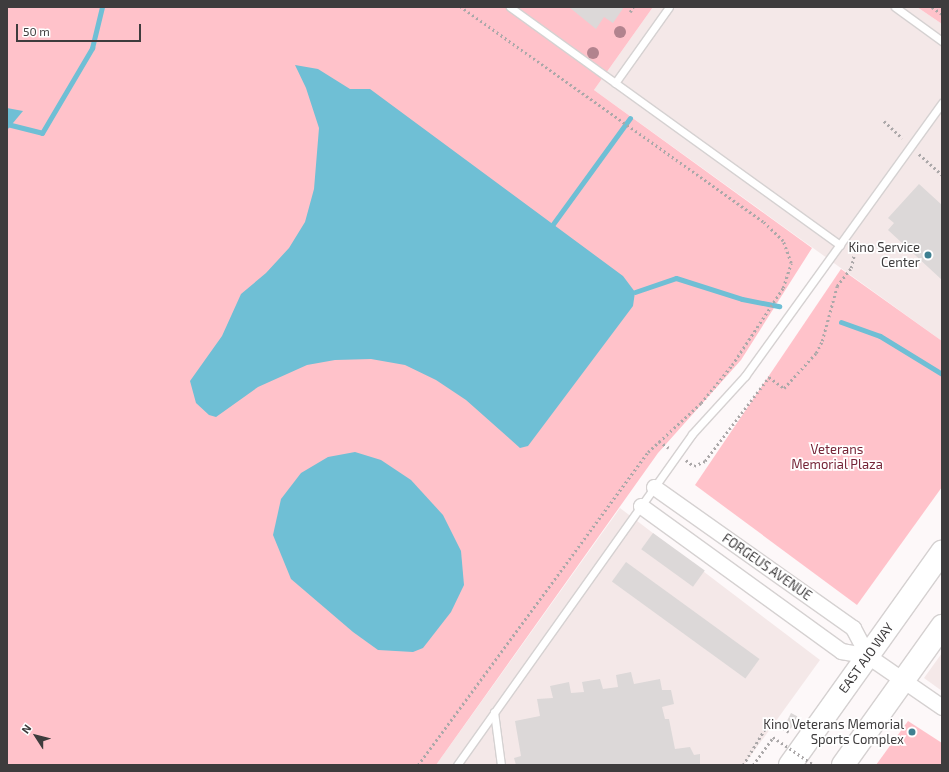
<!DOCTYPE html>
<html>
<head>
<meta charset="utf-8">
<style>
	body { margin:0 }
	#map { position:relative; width:949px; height:772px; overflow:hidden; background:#fdf8f9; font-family:"Exo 2",sans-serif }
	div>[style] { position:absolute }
	.built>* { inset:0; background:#f4e8e8 }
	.green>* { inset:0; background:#ffc2ca }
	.water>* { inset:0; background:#6fbfd5 }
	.stream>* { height:5px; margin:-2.5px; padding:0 2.5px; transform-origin:2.5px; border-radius:2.5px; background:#6fbfd5 }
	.building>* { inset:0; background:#dcd8d8; transform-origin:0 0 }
	.path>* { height:2.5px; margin-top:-1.25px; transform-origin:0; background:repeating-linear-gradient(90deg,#aba8a9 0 2px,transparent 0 5px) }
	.roads { filter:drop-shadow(1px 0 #d5d1d1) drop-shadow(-1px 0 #d5d1d1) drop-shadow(0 1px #d5d1d1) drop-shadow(0 -1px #d5d1d1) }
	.service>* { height:7px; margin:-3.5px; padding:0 3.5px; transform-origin:3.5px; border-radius:3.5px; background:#fff }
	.minor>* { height:15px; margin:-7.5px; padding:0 7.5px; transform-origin:7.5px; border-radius:7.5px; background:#fff }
	.primary>* { height:22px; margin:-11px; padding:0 11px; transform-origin:11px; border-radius:11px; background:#fff }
	.path-bridge>* { height:2.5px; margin-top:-1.25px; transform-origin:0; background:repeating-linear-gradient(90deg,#aba8a9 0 2px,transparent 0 5px) }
	.trees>* { width:12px; height:12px; margin:-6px; border-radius:50%; background:#b2838e }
	.dots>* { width:11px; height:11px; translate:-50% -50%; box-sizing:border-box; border:2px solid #fff; border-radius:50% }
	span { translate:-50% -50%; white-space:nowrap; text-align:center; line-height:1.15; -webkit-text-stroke:3.5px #fff; paint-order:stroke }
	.poi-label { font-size:13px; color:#3e3c3d }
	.right { translate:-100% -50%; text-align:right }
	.park-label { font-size:13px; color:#752437 }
	.street-label { font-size:13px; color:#3e3c3d }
	.frame { position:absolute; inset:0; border:8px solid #3e3c3d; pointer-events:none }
	.north { position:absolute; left:16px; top:716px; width:40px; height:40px; -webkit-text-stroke:3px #fff; paint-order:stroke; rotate:306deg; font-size:11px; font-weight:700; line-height:16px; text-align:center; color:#3e3c3d }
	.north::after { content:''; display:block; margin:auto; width:14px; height:18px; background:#3e3c3d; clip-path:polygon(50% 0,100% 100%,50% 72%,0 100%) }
	.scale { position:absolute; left:16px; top:24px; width:125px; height:18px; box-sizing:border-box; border:2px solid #3e3c3d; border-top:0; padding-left:5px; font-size:12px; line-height:14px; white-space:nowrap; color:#3e3c3d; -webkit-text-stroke:3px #fff; paint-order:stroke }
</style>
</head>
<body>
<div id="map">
	<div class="built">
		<i style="clip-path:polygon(653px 7px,917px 7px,942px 24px,942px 341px,594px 90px)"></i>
		<i style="clip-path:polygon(620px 508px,820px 660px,744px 765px,436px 765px)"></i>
		<i style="clip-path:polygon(942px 653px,942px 691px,924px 678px)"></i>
	</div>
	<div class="green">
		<i style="clip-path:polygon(7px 7px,653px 7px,594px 90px,812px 248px,741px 360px,658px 453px,436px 765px,7px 765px)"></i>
		<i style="clip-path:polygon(917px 7px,942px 7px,942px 24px)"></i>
		<i style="clip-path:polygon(841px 269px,942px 341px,942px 487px,857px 605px,695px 485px)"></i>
		<i style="clip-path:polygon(908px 721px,942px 743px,942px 765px,876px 765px)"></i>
	</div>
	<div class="water">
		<i style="clip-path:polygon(295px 65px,318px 69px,350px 89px,370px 89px,623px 276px,635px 292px,633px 306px,528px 446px,520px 448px,466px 400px,436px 380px,405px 365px,371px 359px,335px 360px,307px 365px,258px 387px,216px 417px,209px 415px,196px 403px,190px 381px,222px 336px,241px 294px,266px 273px,289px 248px,305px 222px,314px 189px,319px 128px,306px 88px)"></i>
		<i style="clip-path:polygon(7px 108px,23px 111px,8px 129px,7px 129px)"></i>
		<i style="clip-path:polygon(355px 452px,381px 460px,411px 480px,443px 515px,461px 551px,464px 585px,451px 612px,423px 648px,413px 652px,378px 650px,353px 632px,291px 579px,273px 535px,281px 499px,301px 473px,328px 457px)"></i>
	</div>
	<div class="stream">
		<i style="left:7px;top:124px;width:36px;rotate:14deg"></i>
		<i style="left:42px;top:133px;width:99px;rotate:-59.5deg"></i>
		<i style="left:92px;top:48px;width:42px;rotate:-76.3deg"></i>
		<i style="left:553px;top:224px;width:131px;rotate:-54deg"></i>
		<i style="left:635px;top:292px;width:43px;rotate:-18.9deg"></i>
		<i style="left:676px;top:278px;width:69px;rotate:17.7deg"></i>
		<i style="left:742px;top:299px;width:38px;rotate:11deg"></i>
		<i style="left:841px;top:322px;width:41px;rotate:19.7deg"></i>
		<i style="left:880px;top:336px;width:73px;rotate:31.5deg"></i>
	</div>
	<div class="building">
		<i style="clip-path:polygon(569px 7px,624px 7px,613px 23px,604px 17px,596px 29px)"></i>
		<i style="clip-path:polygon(919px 184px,942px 205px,942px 280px,888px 230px,894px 223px,888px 218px)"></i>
		<i style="left:653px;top:533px;width:64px;height:20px;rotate:36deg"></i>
		<i style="left:626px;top:562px;width:165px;height:24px;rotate:36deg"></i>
		<i style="clip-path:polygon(631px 672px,634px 684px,660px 679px,662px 690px,671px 690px,674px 704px,662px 707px,665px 719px,669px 719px,675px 749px,690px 747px,694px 755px,700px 754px,700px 765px,516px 765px,514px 758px,521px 756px,515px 721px,540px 716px,537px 699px,553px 698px,550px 686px,569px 682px,571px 693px,584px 692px,582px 682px,600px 679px,603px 689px,618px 687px,616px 675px)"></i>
		<i style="left:791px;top:713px;width:7px;height:14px;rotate:27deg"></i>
	</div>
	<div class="path">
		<i style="left:932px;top:7px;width:12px;rotate:35deg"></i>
		<i style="left:630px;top:12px;width:6px;rotate:-59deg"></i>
		<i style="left:884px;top:121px;width:25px;rotate:43deg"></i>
		<i style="left:919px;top:154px;width:31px;rotate:42deg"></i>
		<i style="left:659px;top:441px;width:12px;rotate:35deg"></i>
		<i style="left:686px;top:460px;width:10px;rotate:37deg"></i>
		<i style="left:694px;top:466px;width:12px;rotate:-24deg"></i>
		<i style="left:705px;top:461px;width:106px;rotate:-52.7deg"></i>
		<i style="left:769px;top:377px;width:19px;rotate:36deg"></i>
		<i style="left:784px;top:388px;width:47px;rotate:-47.6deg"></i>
		<i style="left:816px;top:353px;width:13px;rotate:-63deg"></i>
		<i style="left:822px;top:341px;width:57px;rotate:-74.7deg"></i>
		<i style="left:837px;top:286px;width:23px;rotate:-52deg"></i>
		<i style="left:851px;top:268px;width:26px;rotate:-77deg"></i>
		<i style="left:418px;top:765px;width:388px;rotate:-53.7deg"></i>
		<i style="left:648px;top:452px;width:72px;rotate:-42.8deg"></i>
		<i style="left:701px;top:403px;width:49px;rotate:-50.8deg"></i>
		<i style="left:732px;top:365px;width:92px;rotate:-56.5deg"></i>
		<i style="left:783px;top:288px;width:26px;rotate:-72deg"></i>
		<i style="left:791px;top:263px;width:23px;rotate:-110deg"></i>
		<i style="left:783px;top:241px;width:28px;rotate:-136deg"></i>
		<i style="left:763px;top:222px;width:371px;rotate:-144.6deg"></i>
		<i style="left:743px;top:765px;width:54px;rotate:-58.7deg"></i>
		<i style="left:771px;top:719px;width:22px;rotate:36deg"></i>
		<i style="left:753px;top:765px;width:34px;rotate:-54deg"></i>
	</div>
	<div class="roads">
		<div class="service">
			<i style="left:510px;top:7px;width:407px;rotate:35.8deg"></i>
			<i style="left:895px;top:7px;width:58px;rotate:35.9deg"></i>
			<i style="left:615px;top:83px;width:93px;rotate:-54.6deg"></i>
			<i style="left:494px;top:712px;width:53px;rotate:82.5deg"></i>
			<i style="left:457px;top:765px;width:406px;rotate:-54.6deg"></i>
			<i style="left:692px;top:434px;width:79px;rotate:-47.6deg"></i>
			<i style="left:745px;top:376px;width:337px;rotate:-54.2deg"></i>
		</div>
		<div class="minor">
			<i style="left:654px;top:487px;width:244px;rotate:35.3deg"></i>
			<i style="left:853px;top:628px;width:32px;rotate:62deg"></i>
			<i style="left:641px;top:506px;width:247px;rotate:35.9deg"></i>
			<i style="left:841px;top:651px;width:27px;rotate:10deg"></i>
			<i style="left:868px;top:656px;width:90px;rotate:34.6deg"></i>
		</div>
		<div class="primary">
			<i style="left:790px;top:765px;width:262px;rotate:-54.5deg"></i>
			<i style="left:843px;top:765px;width:171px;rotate:-54.5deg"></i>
		</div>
	</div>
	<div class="path-bridge">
		<i style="left:773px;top:737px;width:50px;rotate:34.3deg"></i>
	</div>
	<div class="trees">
		<i style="left:620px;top:32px"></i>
		<i style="left:593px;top:53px"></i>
	</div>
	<div class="dots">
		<i style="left:928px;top:255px;background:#3e8091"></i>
		<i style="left:912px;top:732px;background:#3e8091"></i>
	</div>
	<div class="poi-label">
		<span class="right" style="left:920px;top:255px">Kino Service<br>Center</span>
		<span class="right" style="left:904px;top:732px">Kino Veterans Memorial<br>Sports Complex</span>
	</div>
	<div class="park-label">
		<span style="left:837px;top:457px">Veterans<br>Memorial Plaza</span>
	</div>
	<div class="street-label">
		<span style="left:767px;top:567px;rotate:35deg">FORGEUS AVENUE</span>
		<span style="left:866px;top:658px;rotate:-54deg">EAST AJO WAY</span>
	</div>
	<div class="frame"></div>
	<div class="north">N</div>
	<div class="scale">50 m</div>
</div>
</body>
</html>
